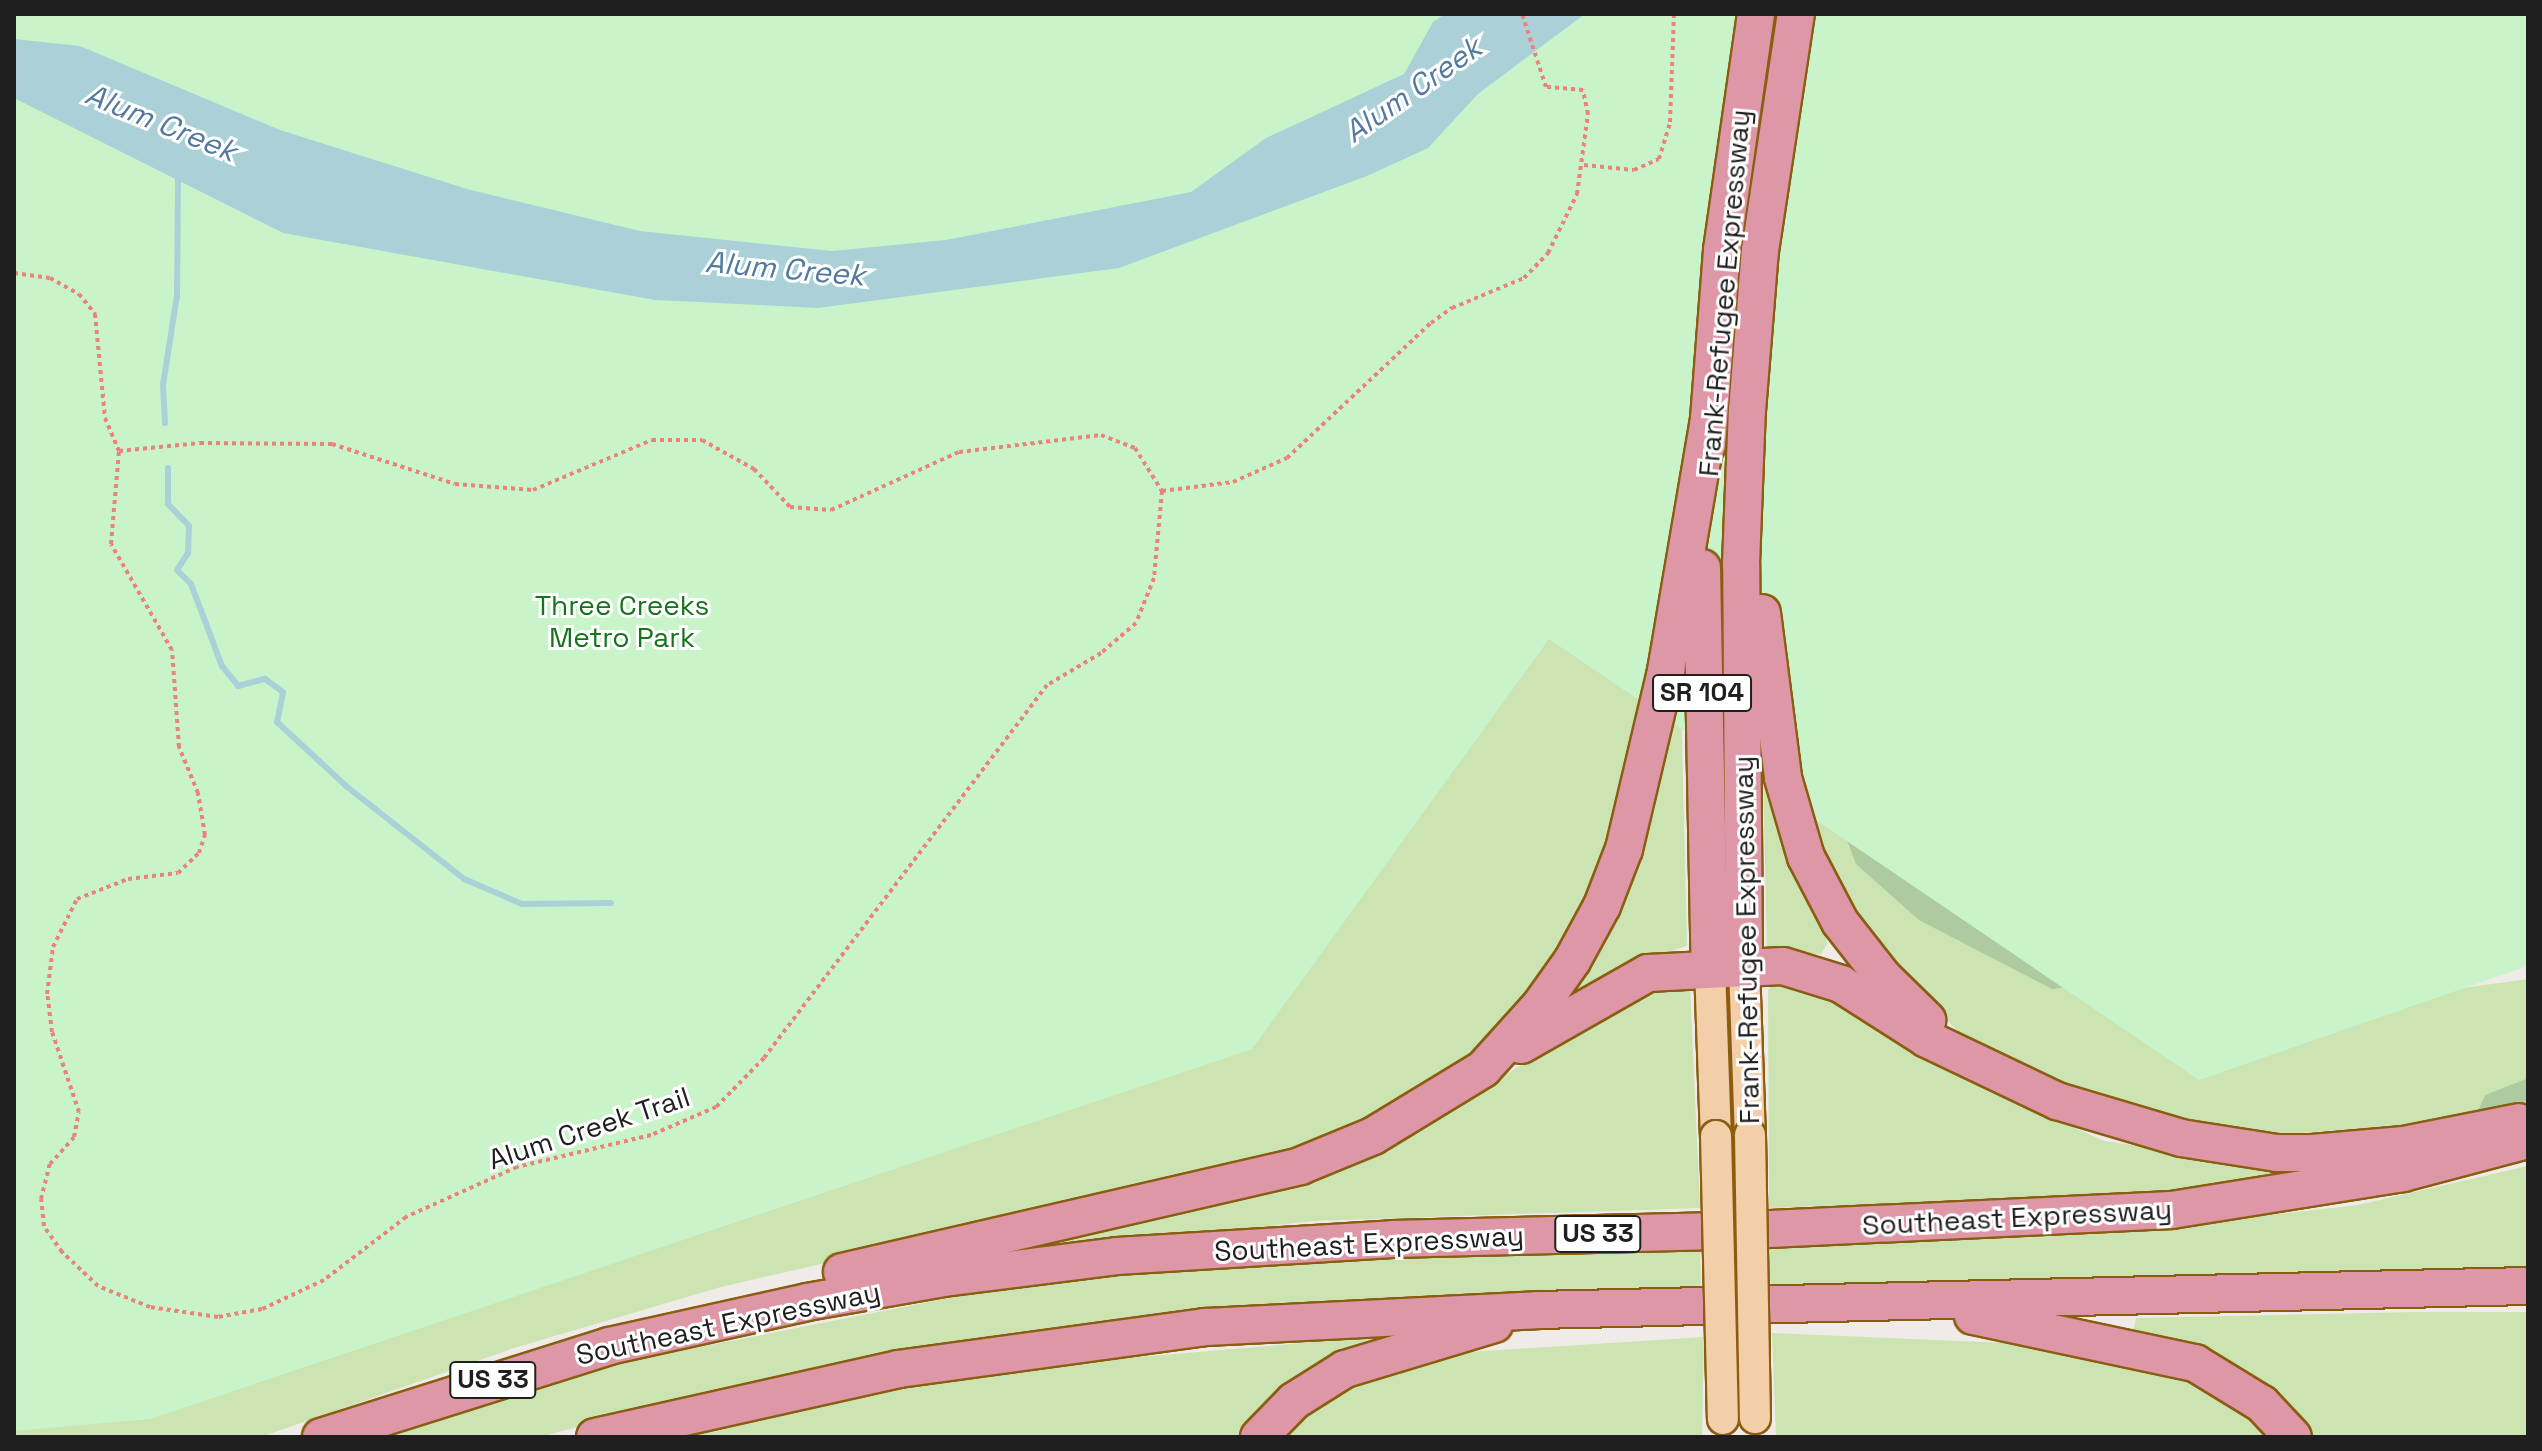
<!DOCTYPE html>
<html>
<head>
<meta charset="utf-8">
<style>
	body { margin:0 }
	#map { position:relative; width:2542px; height:1451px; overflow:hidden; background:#efece7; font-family:"Space Grotesk",sans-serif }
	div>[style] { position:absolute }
	.grass>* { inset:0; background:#cce3b2 }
	.forest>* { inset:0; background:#aecaa0 }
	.park>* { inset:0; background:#c9f4ca }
	.water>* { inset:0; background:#acd0d8 }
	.stream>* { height:6px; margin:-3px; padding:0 3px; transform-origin:3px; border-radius:3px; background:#acd0d8 }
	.path>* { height:4px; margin-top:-2px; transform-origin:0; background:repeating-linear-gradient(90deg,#eb827b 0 4px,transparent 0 8px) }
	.roads { filter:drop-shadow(2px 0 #8b5d10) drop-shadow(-2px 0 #8b5d10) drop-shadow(0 2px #8b5d10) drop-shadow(0 -2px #8b5d10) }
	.major>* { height:30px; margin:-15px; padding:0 15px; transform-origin:15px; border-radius:15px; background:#f2cfa8 }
	.highway>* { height:36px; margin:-18px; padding:0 18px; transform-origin:18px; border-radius:18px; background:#de97a7 }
	.bridges { filter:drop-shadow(2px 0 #8b5d10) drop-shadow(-2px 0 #8b5d10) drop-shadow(0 2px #8b5d10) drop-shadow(0 -2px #8b5d10) }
	.major-bridge>* { height:30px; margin:-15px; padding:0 15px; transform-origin:15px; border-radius:15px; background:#f2cfa8 }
	span { translate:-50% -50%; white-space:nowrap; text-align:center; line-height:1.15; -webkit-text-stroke:6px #fff; paint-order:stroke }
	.shield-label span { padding:2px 6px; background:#fff; border:2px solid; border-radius:6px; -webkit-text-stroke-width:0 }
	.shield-label { font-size:26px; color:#1f1f1f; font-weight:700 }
	.street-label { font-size:28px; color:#1f1f1f }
	.park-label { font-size:28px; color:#17731b }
	.water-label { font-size:30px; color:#527a9e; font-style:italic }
	.frame { position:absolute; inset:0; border:16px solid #1f1f1f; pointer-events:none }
</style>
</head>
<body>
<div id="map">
	<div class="grass">
		<i style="clip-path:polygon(1489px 599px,1653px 652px,1601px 875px,1570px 944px,1507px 1026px,1456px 1073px,1368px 1118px,1234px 1169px,721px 1287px,514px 1348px,261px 1437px,14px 1437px,14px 1341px,1435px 723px)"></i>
		<i style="clip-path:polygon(1675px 694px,1681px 694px,1687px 946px,1632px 963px,1569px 1003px,1564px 998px)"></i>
		<i style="clip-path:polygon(1792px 733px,2398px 997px,2528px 979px,2528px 1078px,2485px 1095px,2476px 1116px,2422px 1125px,2283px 1134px,2190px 1122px,2086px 1096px,2022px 1068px,1961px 1034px,1909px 984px,1850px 912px,1818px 838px)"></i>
		<i style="clip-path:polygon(1763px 773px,1823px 914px,1827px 944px,1821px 954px,1767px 951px)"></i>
		<i style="clip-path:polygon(1661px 979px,1690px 987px,1700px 1208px,1314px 1221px,1003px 1255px,1002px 1249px,1430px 1121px)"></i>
		<i style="clip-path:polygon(1774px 980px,1817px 985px,1993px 1091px,2104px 1141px,2300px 1169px,2301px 1176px,2156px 1193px,1769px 1208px,1768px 990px)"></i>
		<i style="clip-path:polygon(2528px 1166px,2528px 1270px,1771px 1291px,1768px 1243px,2156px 1228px,2358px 1205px)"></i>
		<i style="clip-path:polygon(1700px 1244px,1701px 1292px,935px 1346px,673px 1401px,540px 1437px,380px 1437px,519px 1391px,649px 1357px,1015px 1285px,1192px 1263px)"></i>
		<i style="clip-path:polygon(2417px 1312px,2528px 1312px,2528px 1437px,2309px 1437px,2133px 1332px,2136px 1318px)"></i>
		<i style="clip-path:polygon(1772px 1333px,2054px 1345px,2205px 1377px,2278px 1437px,1776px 1437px)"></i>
		<i style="clip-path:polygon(1386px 1336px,1388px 1344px,1248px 1437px,678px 1437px,866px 1395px,1033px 1366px)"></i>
		<i style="clip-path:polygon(1704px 1337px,1702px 1437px,1283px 1437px,1300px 1415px,1356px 1378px,1453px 1353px)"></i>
	</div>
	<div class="forest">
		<i style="clip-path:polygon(1837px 814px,2084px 985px,2052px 989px,1919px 920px,1856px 864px)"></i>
		<i style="clip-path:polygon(2528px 1078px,2528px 1102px,2476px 1115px,2485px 1095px)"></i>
	</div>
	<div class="park">
		<i style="clip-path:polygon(14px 14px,2528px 14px,2528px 966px,2199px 1080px,1549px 639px,1252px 1049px,150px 1419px,14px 1431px)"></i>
	</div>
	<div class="water">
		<i style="clip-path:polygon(1445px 14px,1585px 14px,1478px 94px,1428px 148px,1367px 176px,1119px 268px,818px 308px,655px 300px,283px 233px,14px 98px,14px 39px,80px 46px,280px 130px,467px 189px,640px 231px,832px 251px,946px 240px,1191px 192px,1266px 138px,1404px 74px,1433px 22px)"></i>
	</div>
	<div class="stream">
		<i style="left:165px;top:423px;width:38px;rotate:-93deg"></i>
		<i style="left:163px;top:385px;width:90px;rotate:-81.1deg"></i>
		<i style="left:177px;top:296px;width:121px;rotate:-89.5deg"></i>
		<i style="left:168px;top:468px;width:36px;rotate:90deg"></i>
		<i style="left:168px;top:504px;width:30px;rotate:46deg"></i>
		<i style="left:189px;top:526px;width:27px;rotate:92deg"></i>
		<i style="left:188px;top:553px;width:20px;rotate:123deg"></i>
		<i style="left:177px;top:570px;width:20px;rotate:45deg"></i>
		<i style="left:191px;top:584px;width:88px;rotate:69.3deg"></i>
		<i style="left:222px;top:666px;width:26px;rotate:51deg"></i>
		<i style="left:238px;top:686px;width:28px;rotate:-15deg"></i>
		<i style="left:265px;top:679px;width:22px;rotate:36deg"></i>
		<i style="left:283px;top:692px;width:31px;rotate:101deg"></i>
		<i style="left:277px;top:722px;width:94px;rotate:42.8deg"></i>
		<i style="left:346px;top:786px;width:150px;rotate:38.2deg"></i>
		<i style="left:464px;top:879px;width:63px;rotate:23.3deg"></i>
		<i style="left:522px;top:904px;width:89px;rotate:-0.6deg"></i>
	</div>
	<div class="path">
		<i style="left:1584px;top:165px;width:50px;rotate:5.7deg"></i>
		<i style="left:1634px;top:170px;width:27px;rotate:-24deg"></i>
		<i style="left:1659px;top:159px;width:39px;rotate:-73deg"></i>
		<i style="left:1670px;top:122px;width:108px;rotate:-87.9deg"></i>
		<i style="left:14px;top:273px;width:36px;rotate:8deg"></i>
		<i style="left:50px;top:278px;width:33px;rotate:29deg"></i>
		<i style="left:79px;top:294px;width:26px;rotate:51deg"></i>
		<i style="left:95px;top:314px;width:104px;rotate:84.5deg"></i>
		<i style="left:105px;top:418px;width:36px;rotate:67deg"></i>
		<i style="left:119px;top:451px;width:81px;rotate:-5.6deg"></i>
		<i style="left:200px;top:443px;width:132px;rotate:0.4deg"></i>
		<i style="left:332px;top:444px;width:129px;rotate:18deg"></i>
		<i style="left:455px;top:484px;width:78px;rotate:4.4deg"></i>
		<i style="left:533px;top:490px;width:129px;rotate:-22.8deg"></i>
		<i style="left:652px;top:440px;width:50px"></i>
		<i style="left:702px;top:440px;width:60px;rotate:29.1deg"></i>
		<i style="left:754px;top:469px;width:52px;rotate:46.5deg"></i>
		<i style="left:790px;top:507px;width:41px;rotate:4.2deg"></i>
		<i style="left:831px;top:510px;width:141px;rotate:-24.4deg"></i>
		<i style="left:959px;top:452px;width:143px;rotate:-6.8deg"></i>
		<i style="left:1101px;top:435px;width:36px;rotate:21deg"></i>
		<i style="left:1135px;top:448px;width:51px;rotate:57.9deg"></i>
		<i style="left:1162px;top:491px;width:87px;rotate:95.3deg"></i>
		<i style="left:1154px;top:578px;width:48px;rotate:111.8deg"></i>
		<i style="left:1136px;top:623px;width:46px;rotate:139.4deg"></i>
		<i style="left:1101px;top:653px;width:63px;rotate:149.3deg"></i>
		<i style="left:1047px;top:685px;width:468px;rotate:127.2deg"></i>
		<i style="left:764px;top:1058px;width:69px;rotate:134.4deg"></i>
		<i style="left:716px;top:1107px;width:71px;rotate:156.7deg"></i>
		<i style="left:651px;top:1135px;width:138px;rotate:166.6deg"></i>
		<i style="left:517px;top:1167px;width:122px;rotate:155.8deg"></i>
		<i style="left:406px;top:1217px;width:103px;rotate:142.5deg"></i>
		<i style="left:324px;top:1280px;width:68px;rotate:154.9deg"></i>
		<i style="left:262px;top:1309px;width:45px;rotate:169.7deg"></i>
		<i style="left:218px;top:1317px;width:69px;rotate:-171.6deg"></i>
		<i style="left:150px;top:1307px;width:56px;rotate:-158deg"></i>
		<i style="left:98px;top:1286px;width:50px;rotate:-136.6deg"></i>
		<i style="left:62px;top:1252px;width:32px;rotate:-125deg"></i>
		<i style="left:44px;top:1226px;width:27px;rotate:-96deg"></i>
		<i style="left:41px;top:1199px;width:36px;rotate:-76deg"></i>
		<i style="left:50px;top:1164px;width:36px;rotate:-48deg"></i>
		<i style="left:74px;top:1137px;width:25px;rotate:-79deg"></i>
		<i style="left:79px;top:1112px;width:84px;rotate:-108.6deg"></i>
		<i style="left:52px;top:1032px;width:38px;rotate:-97deg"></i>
		<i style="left:47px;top:994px;width:47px;rotate:-82.7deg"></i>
		<i style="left:53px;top:947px;width:54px;rotate:-63.4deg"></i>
		<i style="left:77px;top:899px;width:55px;rotate:-21.4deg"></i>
		<i style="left:128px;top:879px;width:50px;rotate:-6.8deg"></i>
		<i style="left:178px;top:873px;width:29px;rotate:-44deg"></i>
		<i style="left:199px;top:853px;width:19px;rotate:-72deg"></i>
		<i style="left:205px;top:835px;width:43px;rotate:-99.5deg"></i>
		<i style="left:198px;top:793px;width:50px;rotate:-112.4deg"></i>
		<i style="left:179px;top:747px;width:97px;rotate:-94.1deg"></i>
		<i style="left:172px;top:650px;width:122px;rotate:-119.9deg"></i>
		<i style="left:111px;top:544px;width:93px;rotate:-85.1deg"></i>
		<i style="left:1162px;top:491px;width:72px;rotate:-7.2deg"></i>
		<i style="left:1233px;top:482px;width:59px;rotate:-24deg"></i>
		<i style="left:1287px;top:458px;width:197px;rotate:-43.2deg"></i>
		<i style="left:1431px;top:323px;width:26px;rotate:-36deg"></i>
		<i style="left:1452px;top:308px;width:78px;rotate:-22.6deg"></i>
		<i style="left:1524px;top:278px;width:35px;rotate:-46deg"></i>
		<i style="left:1548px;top:253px;width:66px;rotate:-63.8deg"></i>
		<i style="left:1577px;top:194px;width:81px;rotate:-82.2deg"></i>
		<i style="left:1588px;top:114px;width:25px;rotate:-102deg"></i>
		<i style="left:1583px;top:90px;width:37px;rotate:-175deg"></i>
		<i style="left:1546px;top:87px;width:77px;rotate:-108.2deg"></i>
	</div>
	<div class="roads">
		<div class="major">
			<i style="left:1744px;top:966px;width:169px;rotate:88deg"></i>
			<i style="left:1710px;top:967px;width:169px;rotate:88deg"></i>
		</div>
		<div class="highway">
			<i style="left:1707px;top:445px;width:196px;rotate:-85.6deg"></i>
			<i style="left:1722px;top:250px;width:238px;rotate:-81.8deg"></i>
			<i style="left:1702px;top:568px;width:399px;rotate:88.9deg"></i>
			<i style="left:1762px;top:613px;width:166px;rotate:82.7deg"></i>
			<i style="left:1783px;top:778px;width:82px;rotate:73.8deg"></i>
			<i style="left:1806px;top:857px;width:73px;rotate:62.4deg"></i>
			<i style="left:1840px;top:922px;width:70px;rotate:52deg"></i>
			<i style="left:1883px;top:977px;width:62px;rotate:44.3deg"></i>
			<i style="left:1744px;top:966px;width:402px;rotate:-90.4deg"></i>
			<i style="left:1741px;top:564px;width:153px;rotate:-87.8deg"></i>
			<i style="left:1747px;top:411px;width:161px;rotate:-85.4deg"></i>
			<i style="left:1760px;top:251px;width:240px;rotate:-81.4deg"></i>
			<i style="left:1521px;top:1045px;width:146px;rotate:-29.6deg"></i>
			<i style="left:1648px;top:973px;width:135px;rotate:-3deg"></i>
			<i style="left:1783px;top:966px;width:61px;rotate:17.2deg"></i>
			<i style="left:1841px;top:984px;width:102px;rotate:32.6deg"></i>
			<i style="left:1927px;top:1039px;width:144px;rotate:25.5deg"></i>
			<i style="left:2057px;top:1101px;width:129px;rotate:16.6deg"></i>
			<i style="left:2181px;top:1138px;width:97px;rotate:8.9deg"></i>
			<i style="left:2277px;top:1153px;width:35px"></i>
			<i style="left:2312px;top:1153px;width:92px;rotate:-5deg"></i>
			<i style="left:2404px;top:1145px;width:117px;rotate:-11.3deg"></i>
			<i style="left:842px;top:1272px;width:470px;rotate:-13deg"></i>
			<i style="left:1300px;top:1166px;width:79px;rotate:-22.3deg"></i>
			<i style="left:1373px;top:1136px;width:129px;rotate:-31.3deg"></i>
			<i style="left:1483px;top:1069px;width:85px;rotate:-47.9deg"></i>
			<i style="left:1540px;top:1006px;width:55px;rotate:-54.6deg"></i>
			<i style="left:1572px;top:961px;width:63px;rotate:-61.4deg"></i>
			<i style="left:1602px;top:906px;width:61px;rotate:-68.9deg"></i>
			<i style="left:1624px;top:849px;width:183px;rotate:-76.7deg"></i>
			<i style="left:1666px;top:671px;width:255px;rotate:-80.3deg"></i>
			<i style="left:1973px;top:1316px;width:227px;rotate:12deg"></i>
			<i style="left:2195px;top:1363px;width:79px;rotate:31.5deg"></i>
			<i style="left:2262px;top:1404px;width:45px;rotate:46.8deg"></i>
			<i style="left:321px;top:1437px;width:302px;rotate:-17.5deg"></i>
			<i style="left:609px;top:1346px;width:203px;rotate:-12.5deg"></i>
			<i style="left:807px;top:1302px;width:139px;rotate:-9.9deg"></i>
			<i style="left:944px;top:1278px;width:174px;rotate:-7.2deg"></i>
			<i style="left:1117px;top:1256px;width:276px;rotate:-3.5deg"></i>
			<i style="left:1392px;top:1239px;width:357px;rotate:-1.4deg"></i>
			<i style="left:1749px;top:1230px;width:423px;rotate:-2.7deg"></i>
			<i style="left:2172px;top:1210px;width:234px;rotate:-9.1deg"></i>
			<i style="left:2403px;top:1173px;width:129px;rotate:-14.8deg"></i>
			<i style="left:595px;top:1437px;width:312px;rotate:-12.6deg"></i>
			<i style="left:899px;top:1369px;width:309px;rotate:-7.8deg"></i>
			<i style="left:1205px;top:1327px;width:333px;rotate:-2.9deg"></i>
			<i style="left:1538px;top:1310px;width:990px;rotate:-1.39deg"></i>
			<i style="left:1259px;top:1437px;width:50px;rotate:-45.8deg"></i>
			<i style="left:1294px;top:1401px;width:60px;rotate:-32.1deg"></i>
			<i style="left:1345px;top:1369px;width:156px;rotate:-16.8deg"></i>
		</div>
	</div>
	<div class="bridges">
		<div class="major-bridge">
			<i style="left:1750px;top:1135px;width:283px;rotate:89deg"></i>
			<i style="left:1716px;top:1136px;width:283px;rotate:88.6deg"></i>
		</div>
	</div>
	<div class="shield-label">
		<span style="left:1702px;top:693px">SR 104</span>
		<span style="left:1598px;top:1234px">US 33</span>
		<span style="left:493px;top:1380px">US 33</span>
	</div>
	<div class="street-label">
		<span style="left:1724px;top:293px;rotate:-85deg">Frank-Refugee Expressway</span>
		<span style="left:1746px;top:940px;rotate:-91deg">Frank-Refugee Expressway</span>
		<span style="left:589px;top:1128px;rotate:-18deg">Alum Creek Trail</span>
		<span style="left:2017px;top:1217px;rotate:-3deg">Southeast Expressway</span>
		<span style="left:1369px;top:1243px;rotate:-3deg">Southeast Expressway</span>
		<span style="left:728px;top:1323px;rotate:-12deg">Southeast Expressway</span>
	</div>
	<div class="park-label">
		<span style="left:622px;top:621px">Three Creeks<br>Metro Park</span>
	</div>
	<div class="water-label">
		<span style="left:1413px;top:90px;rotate:-35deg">Alum Creek</span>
		<span style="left:161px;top:123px;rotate:22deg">Alum Creek</span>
		<span style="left:785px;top:269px;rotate:5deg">Alum Creek</span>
	</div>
	<div class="frame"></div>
</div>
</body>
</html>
